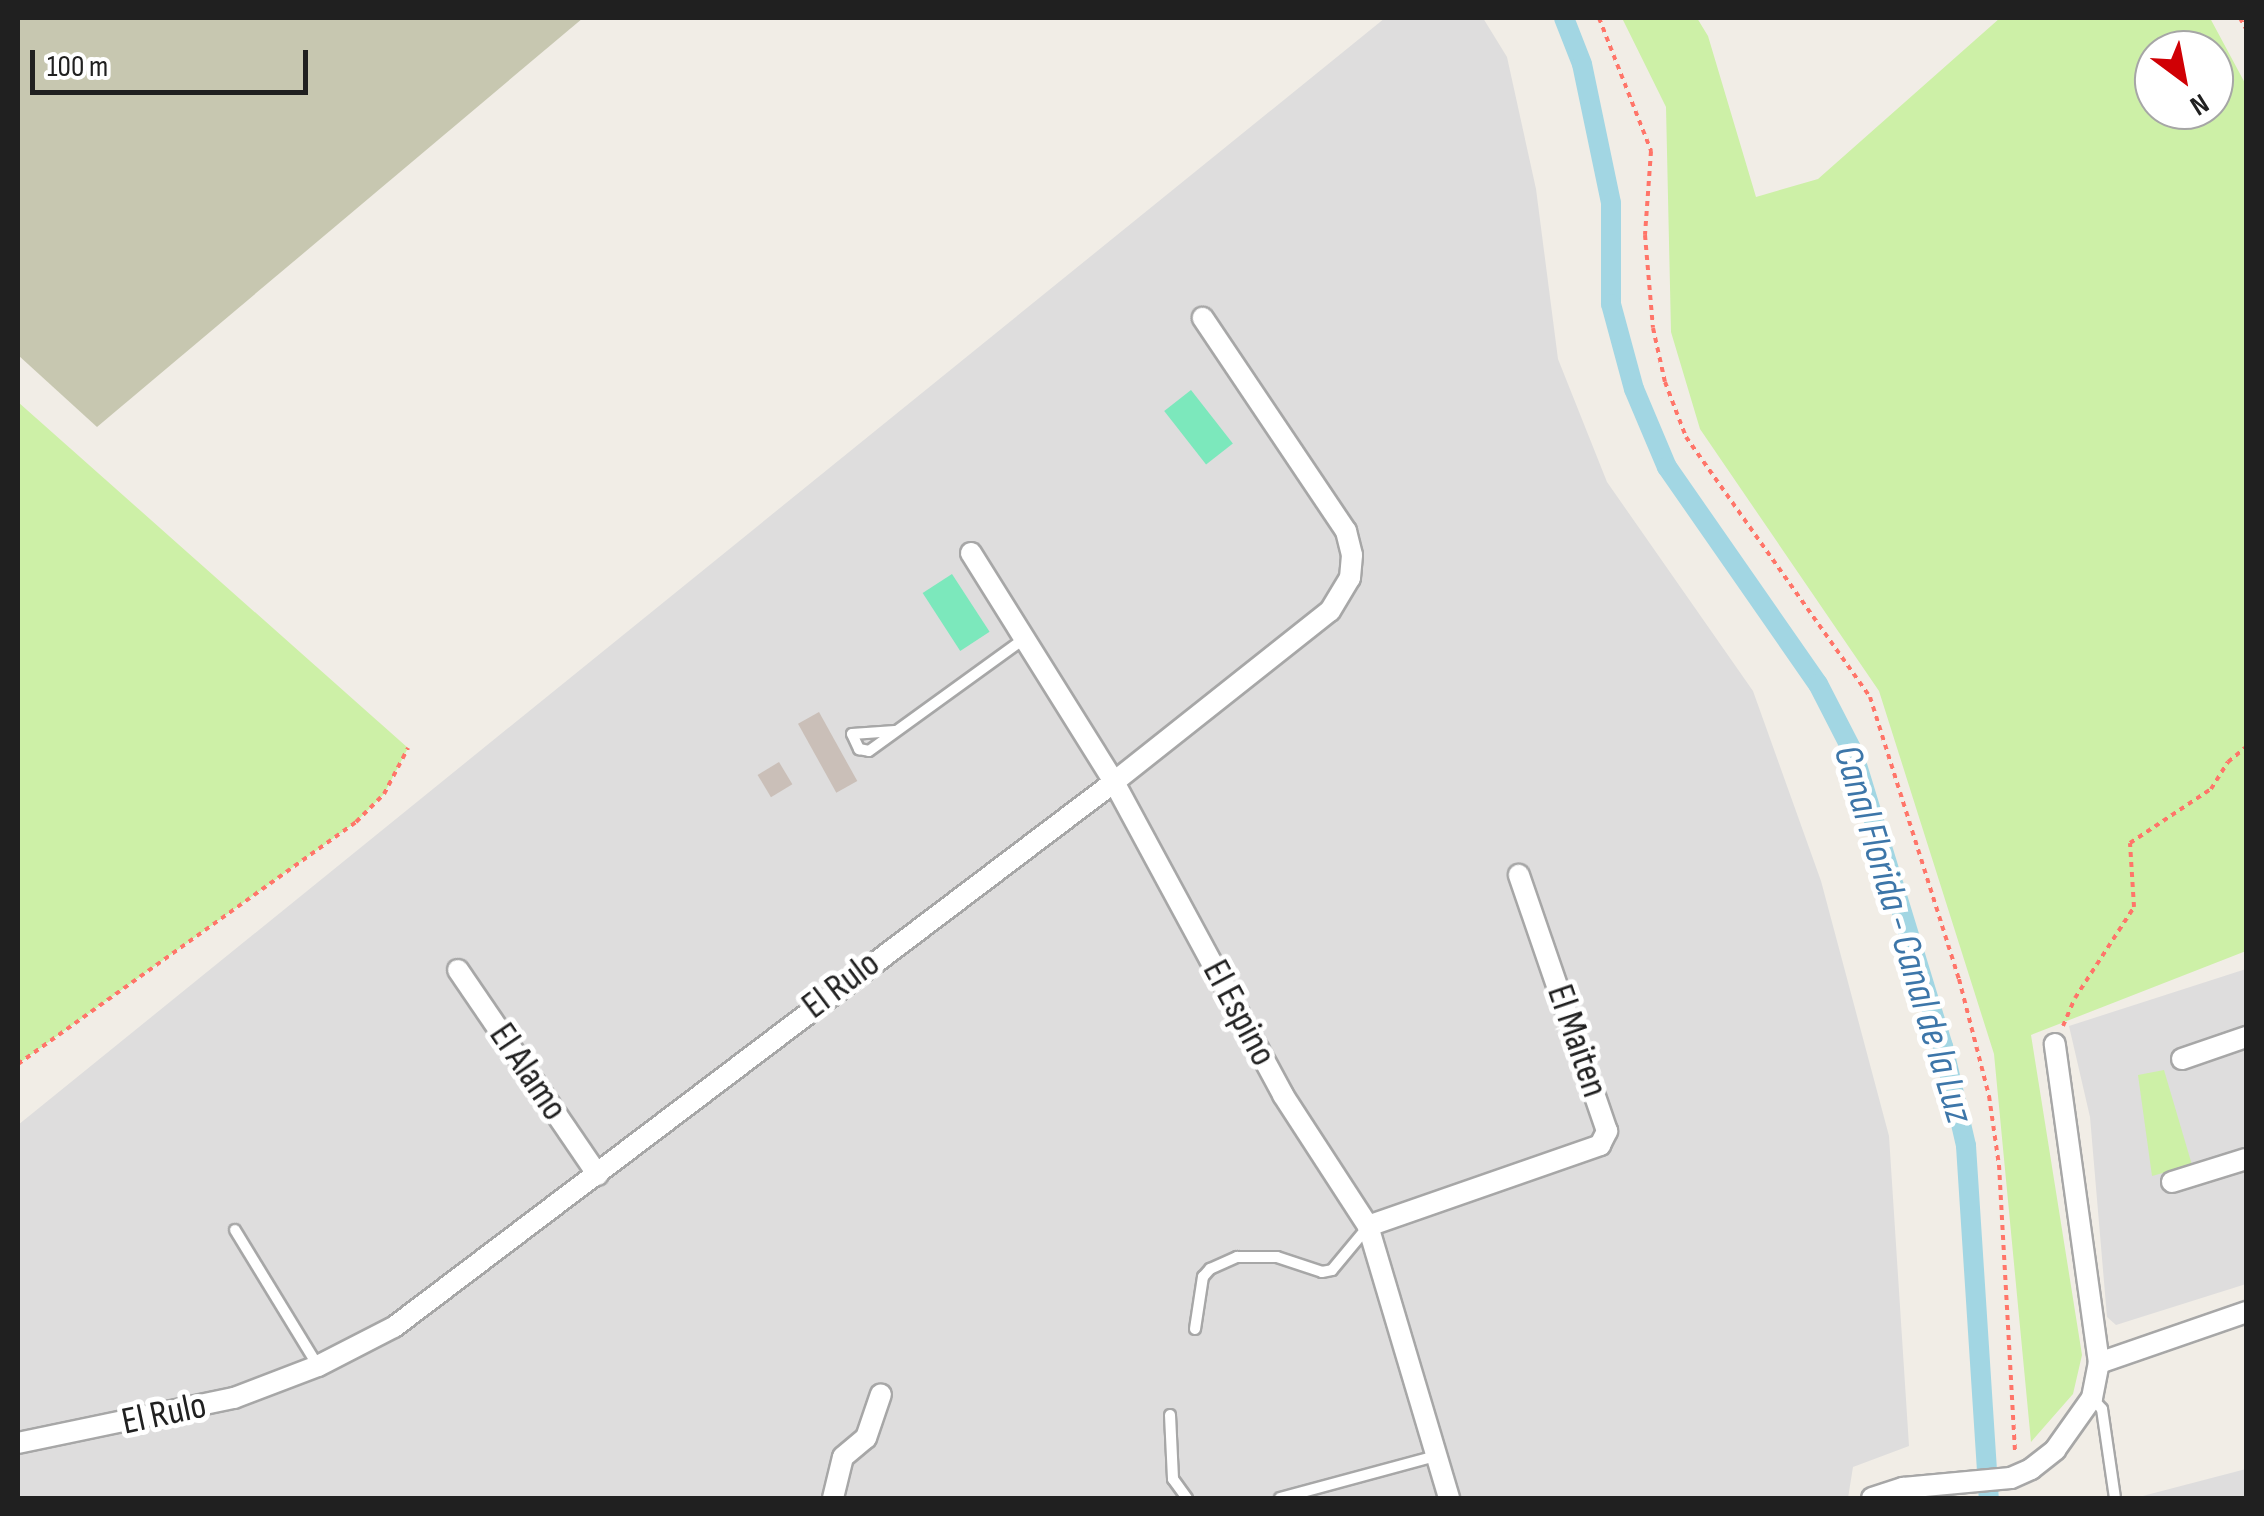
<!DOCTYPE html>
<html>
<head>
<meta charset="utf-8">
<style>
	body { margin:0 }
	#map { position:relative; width:2264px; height:1516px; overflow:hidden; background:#f1ede6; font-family:"Sofia Sans Condensed",sans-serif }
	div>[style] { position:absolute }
	.residential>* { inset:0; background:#dedddd }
	.construction>* { inset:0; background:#c7c7b0 }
	.grass>* { inset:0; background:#cdf0a7 }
	.pitch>* { inset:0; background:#7ce8bc; transform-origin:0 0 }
	.canal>* { height:20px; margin:-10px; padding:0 10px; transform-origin:10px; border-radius:10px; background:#a2d6e3 }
	.building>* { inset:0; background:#cabfb8; transform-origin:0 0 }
	.path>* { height:4px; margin-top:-2px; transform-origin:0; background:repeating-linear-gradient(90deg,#ff7569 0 5px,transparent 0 10px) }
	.roads { filter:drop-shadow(2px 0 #a7a7a7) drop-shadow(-2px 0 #a7a7a7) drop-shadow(0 2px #a7a7a7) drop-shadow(0 -2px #a7a7a7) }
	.service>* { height:10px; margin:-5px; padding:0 5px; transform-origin:5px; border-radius:5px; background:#fff }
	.minor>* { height:20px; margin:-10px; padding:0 10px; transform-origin:10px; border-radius:10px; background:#fff }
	span { translate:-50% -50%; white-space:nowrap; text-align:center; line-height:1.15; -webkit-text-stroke:10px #fff; paint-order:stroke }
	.street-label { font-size:38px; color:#202020 }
	.water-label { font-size:40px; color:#3d76a9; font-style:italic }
	.frame { position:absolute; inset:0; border:20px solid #202020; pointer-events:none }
	.north { position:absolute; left:2134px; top:30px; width:100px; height:100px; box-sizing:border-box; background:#fff; border:2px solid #a6a6a6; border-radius:50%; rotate:148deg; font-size:28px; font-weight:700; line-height:40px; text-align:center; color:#202020 }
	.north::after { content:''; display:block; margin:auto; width:35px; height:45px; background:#d00005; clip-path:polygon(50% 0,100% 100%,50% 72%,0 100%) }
	.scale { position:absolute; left:30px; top:50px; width:278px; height:45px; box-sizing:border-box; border:5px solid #202020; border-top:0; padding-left:12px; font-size:30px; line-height:35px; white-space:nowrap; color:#202020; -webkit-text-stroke:8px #fff; paint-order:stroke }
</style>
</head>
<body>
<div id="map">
	<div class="residential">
		<i style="clip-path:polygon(1385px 18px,1483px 18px,1507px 57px,1536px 189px,1558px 359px,1607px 482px,1753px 691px,1821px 881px,1889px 1136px,1909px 1446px,1853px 1467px,1848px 1498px,18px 1498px,18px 1125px)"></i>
		<i style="clip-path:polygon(2246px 969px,2246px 1284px,2116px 1325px,2107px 1317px,2090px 1117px,2069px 1026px)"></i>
		<i style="clip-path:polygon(2246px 1469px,2246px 1498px,2135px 1498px)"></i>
	</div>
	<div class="construction">
		<i style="clip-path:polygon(18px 18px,583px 18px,97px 427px,18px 355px)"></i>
	</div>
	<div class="grass">
		<i style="clip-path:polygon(evenodd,1622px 18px,1697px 18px,1708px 36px,1756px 197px,1818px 179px,2000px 18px,2210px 18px,2246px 85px,2246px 951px,2031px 1035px,2082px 1355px,2073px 1394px,2031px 1442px,1994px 1054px,1879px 691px,1700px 429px,1671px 332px,1666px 107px,1622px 18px,2154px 50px,2214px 50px,2214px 110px,2154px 110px,2154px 50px)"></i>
		<i style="clip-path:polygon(18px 402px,408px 748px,384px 794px,356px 822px,18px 1064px)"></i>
		<i style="clip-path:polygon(2164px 1070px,2192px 1165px,2152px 1176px,2138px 1075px)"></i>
	</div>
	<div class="pitch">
		<i style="left:1191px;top:390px;width:68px;height:34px;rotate:52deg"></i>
		<i style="left:952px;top:574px;width:69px;height:35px;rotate:57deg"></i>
	</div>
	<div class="canal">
		<i style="left:1564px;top:18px;width:49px;rotate:68.6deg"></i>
		<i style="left:1582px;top:64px;width:142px;rotate:78.2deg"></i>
		<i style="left:1611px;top:203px;width:101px;rotate:90deg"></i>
		<i style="left:1611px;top:304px;width:88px;rotate:74.9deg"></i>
		<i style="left:1634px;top:389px;width:85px;rotate:67.1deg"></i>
		<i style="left:1667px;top:467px;width:264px;rotate:55.2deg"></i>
		<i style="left:1818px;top:684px;width:76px;rotate:62.8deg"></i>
		<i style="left:1853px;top:752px;width:307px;rotate:73deg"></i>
		<i style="left:1943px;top:1046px;width:103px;rotate:77deg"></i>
		<i style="left:1966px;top:1146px;width:353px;rotate:86.3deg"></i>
	</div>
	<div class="building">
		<i style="left:819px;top:712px;width:79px;height:24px;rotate:61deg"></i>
		<i style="left:779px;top:762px;width:26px;height:25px;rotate:59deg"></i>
	</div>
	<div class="path">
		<i style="left:1599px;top:18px;width:143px;rotate:68.6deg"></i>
		<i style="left:1651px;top:151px;width:84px;rotate:94.1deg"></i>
		<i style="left:1645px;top:235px;width:93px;rotate:85.1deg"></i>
		<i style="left:1653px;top:328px;width:55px;rotate:77.5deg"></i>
		<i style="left:1665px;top:382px;width:59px;rotate:69.1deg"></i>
		<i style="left:1686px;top:437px;width:319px;rotate:54.7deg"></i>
		<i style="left:1870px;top:697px;width:296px;rotate:72.5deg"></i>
		<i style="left:1959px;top:979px;width:121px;rotate:75.6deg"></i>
		<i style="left:1989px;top:1096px;width:70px;rotate:81.8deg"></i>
		<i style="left:1999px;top:1165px;width:289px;rotate:86.8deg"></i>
		<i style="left:2240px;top:18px;width:13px;rotate:61deg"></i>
		<i style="left:2063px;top:1026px;width:30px;rotate:-67deg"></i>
		<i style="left:2075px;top:998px;width:108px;rotate:-57deg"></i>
		<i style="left:2134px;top:907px;width:64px;rotate:-93.6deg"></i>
		<i style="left:2130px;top:843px;width:97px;rotate:-33.7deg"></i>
		<i style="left:2211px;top:789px;width:32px;rotate:-58deg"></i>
		<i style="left:2228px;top:762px;width:23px;rotate:-40deg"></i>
		<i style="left:18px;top:1064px;width:416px;rotate:-35.6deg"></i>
		<i style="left:356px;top:822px;width:40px;rotate:-45deg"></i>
		<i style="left:384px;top:794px;width:52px;rotate:-62.4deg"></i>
	</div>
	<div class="roads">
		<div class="service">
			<i style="left:895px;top:731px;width:43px;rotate:176deg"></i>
			<i style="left:852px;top:734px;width:17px;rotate:65deg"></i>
			<i style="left:859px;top:749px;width:10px;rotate:11deg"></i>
			<i style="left:869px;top:751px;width:191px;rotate:-35.9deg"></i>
			<i style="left:235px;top:1230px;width:159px;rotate:58.6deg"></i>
			<i style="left:1195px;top:1329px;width:53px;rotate:-81.3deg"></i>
			<i style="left:1203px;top:1277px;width:11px;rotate:-49deg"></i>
			<i style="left:1210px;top:1269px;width:30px;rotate:-24deg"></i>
			<i style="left:1237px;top:1257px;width:40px"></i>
			<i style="left:1277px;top:1257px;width:47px;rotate:18.4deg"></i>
			<i style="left:1322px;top:1272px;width:10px;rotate:-11deg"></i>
			<i style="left:1332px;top:1270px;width:53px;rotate:-50.3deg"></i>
			<i style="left:2092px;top:1398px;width:15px;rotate:48deg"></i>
			<i style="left:2102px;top:1409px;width:90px;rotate:81.7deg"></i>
			<i style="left:1170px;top:1415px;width:64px;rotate:87.3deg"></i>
			<i style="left:1173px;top:1479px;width:24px;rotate:54deg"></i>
			<i style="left:1280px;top:1498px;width:162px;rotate:-15.1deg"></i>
		</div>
		<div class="minor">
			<i style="left:971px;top:553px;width:270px;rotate:58deg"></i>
			<i style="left:1114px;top:782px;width:356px;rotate:61.6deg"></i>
			<i style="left:1283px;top:1095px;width:156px;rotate:57deg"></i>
			<i style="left:1368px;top:1226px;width:284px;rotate:73.4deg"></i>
			<i style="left:458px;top:970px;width:248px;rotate:55.7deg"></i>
			<i style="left:2182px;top:1059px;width:68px;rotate:-19deg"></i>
			<i style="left:2172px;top:1182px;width:77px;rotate:-17.3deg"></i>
			<i style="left:1368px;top:1226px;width:246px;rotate:-19.2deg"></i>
			<i style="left:1600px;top:1145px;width:16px;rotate:-63deg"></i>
			<i style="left:1607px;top:1131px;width:271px;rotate:-109deg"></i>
			<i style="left:2099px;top:1363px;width:156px;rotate:-19.1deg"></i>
			<i style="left:18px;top:1443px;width:221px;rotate:-11.8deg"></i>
			<i style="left:234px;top:1398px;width:90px;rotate:-20.9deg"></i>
			<i style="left:318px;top:1366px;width:85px;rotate:-27.2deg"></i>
			<i style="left:394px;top:1327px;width:903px;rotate:-37.12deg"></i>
			<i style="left:1114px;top:782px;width:275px;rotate:-38.4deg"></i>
			<i style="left:1330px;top:611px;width:39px;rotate:-59deg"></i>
			<i style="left:1350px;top:578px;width:23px;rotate:-85deg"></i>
			<i style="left:1352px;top:555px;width:25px;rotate:-104deg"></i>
			<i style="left:1346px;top:531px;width:257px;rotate:-123.9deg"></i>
			<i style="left:833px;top:1498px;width:42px;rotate:-76.3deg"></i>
			<i style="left:843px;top:1457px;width:30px;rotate:-40deg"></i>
			<i style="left:866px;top:1438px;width:46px;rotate:-71.2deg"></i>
			<i style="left:1872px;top:1498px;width:33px;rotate:-18deg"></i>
			<i style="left:1903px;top:1488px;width:108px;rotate:-5.3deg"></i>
			<i style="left:2011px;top:1478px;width:22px;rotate:-24deg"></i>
			<i style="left:2031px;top:1469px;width:31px;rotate:-38deg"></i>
			<i style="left:2055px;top:1450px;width:64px;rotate:-54.6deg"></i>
			<i style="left:2092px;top:1398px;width:36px;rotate:-79deg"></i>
			<i style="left:2099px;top:1363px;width:322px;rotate:-97.9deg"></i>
		</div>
	</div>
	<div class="street-label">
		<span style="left:841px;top:985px;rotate:-37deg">El Rulo</span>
		<span style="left:1239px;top:1013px;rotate:62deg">El Espino</span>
		<span style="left:1577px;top:1041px;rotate:71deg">El Maiten</span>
		<span style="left:528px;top:1072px;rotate:56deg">El Alamo</span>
		<span style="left:164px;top:1414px;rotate:-12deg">El Rulo</span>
	</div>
	<div class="water-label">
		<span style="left:1903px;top:934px;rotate:73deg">Canal Florida - Canal de la Luz</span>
	</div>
	<div class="frame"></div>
	<div class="north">N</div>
	<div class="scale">100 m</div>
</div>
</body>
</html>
